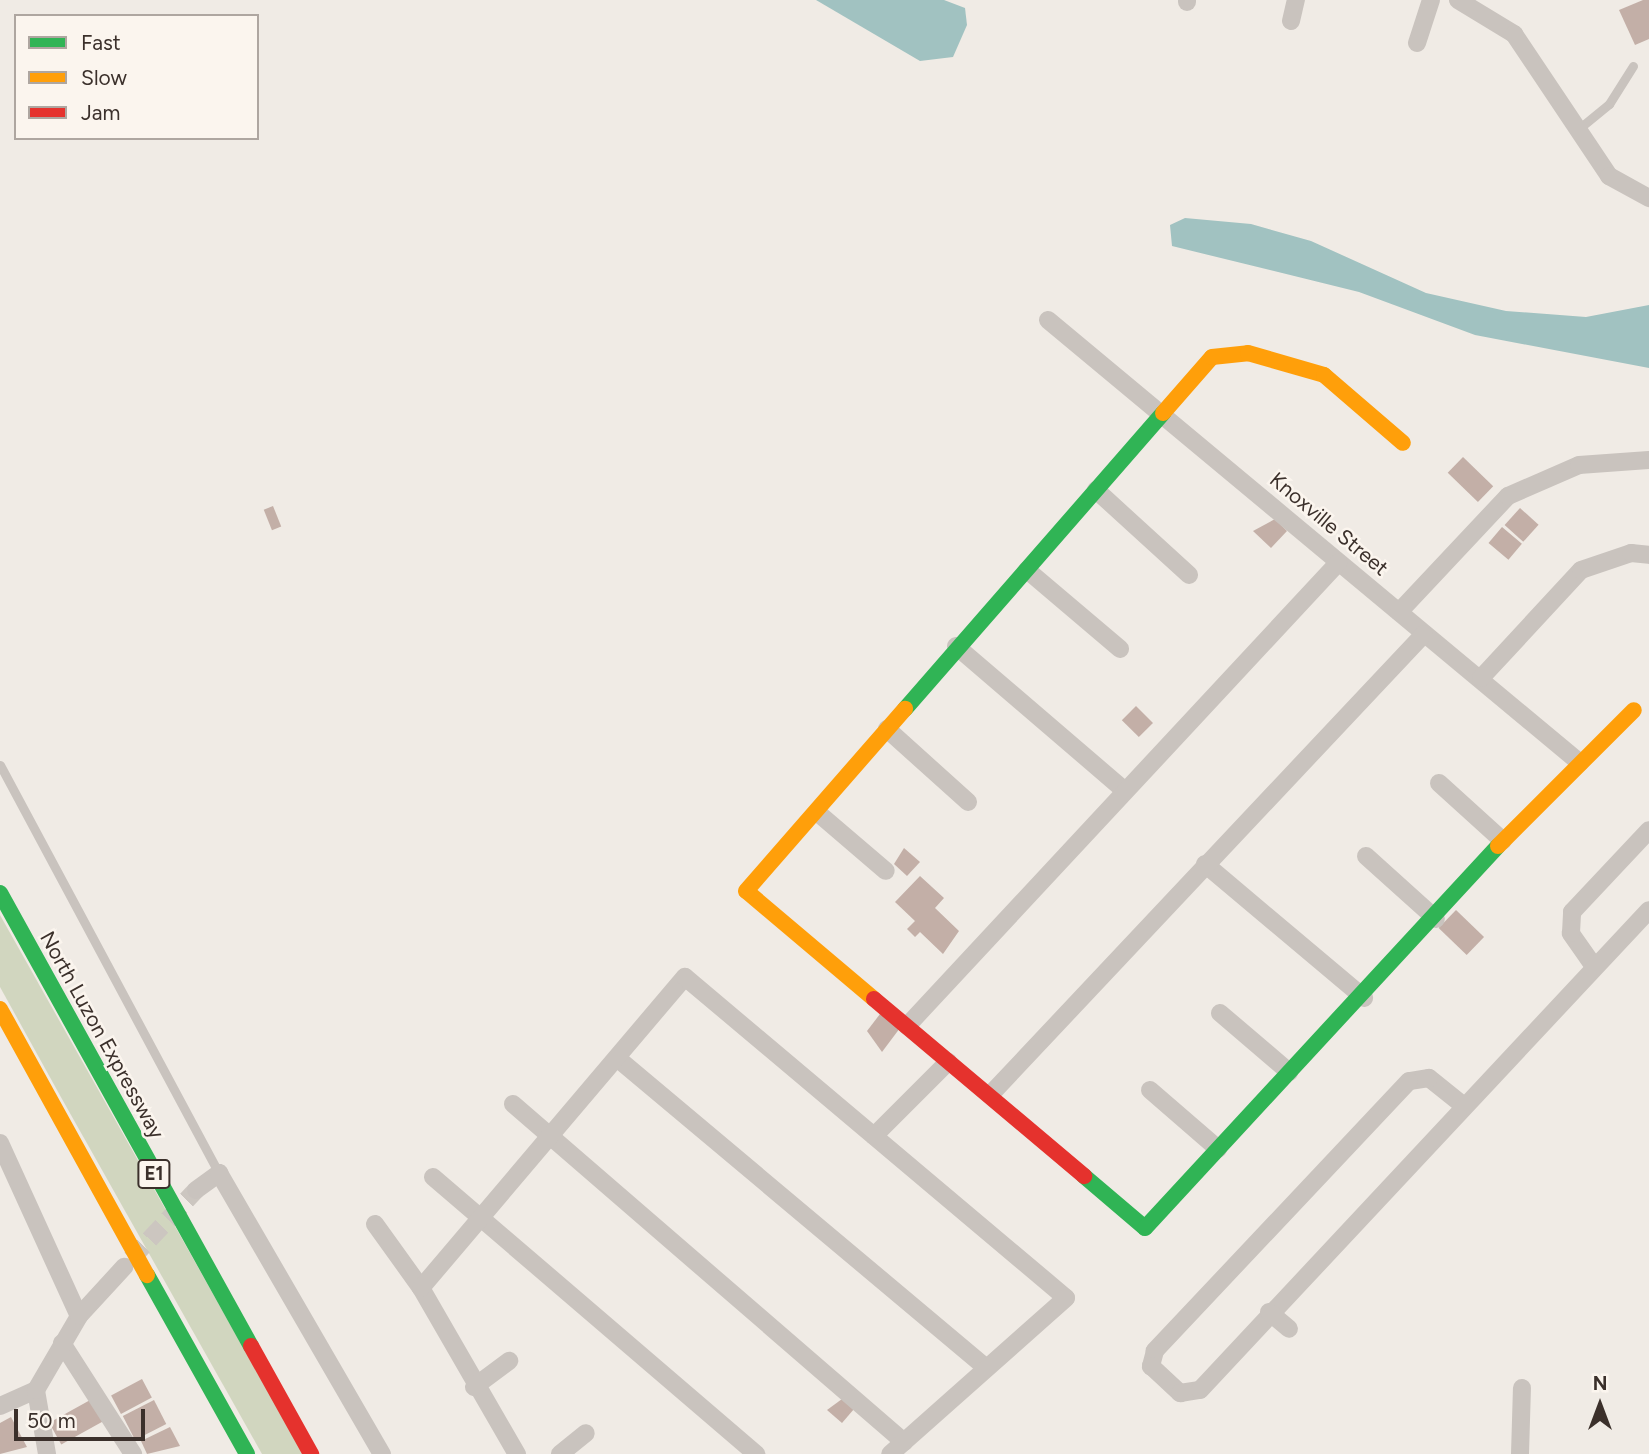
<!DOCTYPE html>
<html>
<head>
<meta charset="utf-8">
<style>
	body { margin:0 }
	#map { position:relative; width:1649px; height:1454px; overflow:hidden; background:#f0ebe5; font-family:Figtree,sans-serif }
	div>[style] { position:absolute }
	.green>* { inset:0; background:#d1d6bf }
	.water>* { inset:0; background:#a1c2c1 }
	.building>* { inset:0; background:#c3afa7; transform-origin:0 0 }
	.street-tunnel>* { height:18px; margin-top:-9px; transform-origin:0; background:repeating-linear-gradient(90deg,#ccc6c0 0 18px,transparent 0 27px) }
	.lane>* { height:9px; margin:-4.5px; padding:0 4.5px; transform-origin:4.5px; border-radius:4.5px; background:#c9c3be }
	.street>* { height:18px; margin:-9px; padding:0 9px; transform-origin:9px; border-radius:9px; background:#c9c3be }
	.fast>* { height:16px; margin:-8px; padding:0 8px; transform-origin:8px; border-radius:8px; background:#30b455 }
	.slow>* { height:16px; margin:-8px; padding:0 8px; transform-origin:8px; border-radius:8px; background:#ff9f0a }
	.jam>* { height:16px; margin:-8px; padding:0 8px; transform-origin:8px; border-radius:8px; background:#e5322d }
	span { translate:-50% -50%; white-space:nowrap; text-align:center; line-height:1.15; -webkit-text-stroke:5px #fbf5ee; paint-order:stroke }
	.shield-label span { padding:2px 5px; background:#fbf5ee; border:2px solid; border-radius:5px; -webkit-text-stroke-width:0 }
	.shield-label { font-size:19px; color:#3b302b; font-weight:700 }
	.street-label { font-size:21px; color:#3b302b }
	.legend { position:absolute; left:14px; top:14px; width:245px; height:126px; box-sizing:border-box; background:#fbf5ee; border:2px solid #aea6a0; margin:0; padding:9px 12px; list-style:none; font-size:21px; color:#3b302b }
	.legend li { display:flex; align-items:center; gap:14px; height:35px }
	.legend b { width:35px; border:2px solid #aea6a0 }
	.north { position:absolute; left:1565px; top:1370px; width:70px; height:70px; -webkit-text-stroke:5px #fbf5ee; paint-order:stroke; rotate:0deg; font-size:19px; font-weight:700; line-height:28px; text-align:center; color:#3b302b }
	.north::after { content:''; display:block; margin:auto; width:24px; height:32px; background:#3b302b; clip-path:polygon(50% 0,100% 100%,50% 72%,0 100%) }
	.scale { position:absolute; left:14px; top:1409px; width:131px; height:32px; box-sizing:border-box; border:4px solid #3b302b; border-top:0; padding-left:9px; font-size:21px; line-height:24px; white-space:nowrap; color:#3b302b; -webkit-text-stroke:5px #fbf5ee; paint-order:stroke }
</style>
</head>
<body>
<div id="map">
	<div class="green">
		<i style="clip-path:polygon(0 915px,303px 1454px,262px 1454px,62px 1099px,0 987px)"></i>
	</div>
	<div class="water">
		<i style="clip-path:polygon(816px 0,944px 0,965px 8px,967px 25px,953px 57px,920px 61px)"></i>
		<i style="clip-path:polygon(1185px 218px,1251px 224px,1311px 241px,1426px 293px,1506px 311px,1586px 317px,1649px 305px,1649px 368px,1475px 335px,1359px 292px,1172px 246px,1170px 225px)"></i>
	</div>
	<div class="building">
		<i style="clip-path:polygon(1643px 0,1649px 0,1649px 39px,1635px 45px,1619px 10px)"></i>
		<i style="left:1463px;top:457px;width:42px;height:22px;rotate:44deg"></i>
		<i style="left:273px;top:506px;width:22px;height:10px;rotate:68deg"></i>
		<i style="left:1520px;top:508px;width:25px;height:23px;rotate:42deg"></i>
		<i style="clip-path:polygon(1275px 519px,1287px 531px,1271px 548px,1253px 531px)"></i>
		<i style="left:1502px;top:527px;width:26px;height:21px;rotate:40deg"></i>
		<i style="left:1136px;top:706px;width:24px;height:20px;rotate:45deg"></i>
		<i style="clip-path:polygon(904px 848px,920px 862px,907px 876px,894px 864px)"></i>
		<i style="clip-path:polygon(920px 876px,944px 898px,935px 908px,959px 931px,943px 954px,920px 932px,915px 937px,907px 929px,915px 921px,895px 902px)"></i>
		<i style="left:1456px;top:910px;width:39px;height:25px;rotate:44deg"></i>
		<i style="clip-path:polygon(880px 1014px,900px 1028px,882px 1052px,867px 1031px)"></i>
		<i style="left:142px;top:1379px;width:21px;height:35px;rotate:62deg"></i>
		<i style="left:92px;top:1399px;width:25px;height:49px;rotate:61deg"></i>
		<i style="clip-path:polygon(842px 1399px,854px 1409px,842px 1423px,827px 1410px)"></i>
		<i style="left:154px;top:1400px;width:27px;height:35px;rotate:63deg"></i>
		<i style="clip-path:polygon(11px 1417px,27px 1447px,0 1454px,0 1423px)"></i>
		<i style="clip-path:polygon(170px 1427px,180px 1446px,147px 1454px,141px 1441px)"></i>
	</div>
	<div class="street-tunnel">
		<i style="left:131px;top:1259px;width:95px;rotate:-46.7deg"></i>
	</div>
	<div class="lane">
		<i style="left:1576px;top:131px;width:43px;rotate:-39.3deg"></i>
		<i style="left:1609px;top:104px;width:45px;rotate:-57.7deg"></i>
		<i style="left:0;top:765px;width:463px;rotate:61.8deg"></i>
	</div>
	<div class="street">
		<i style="left:1458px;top:0;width:66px;rotate:31.3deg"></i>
		<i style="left:1514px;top:34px;width:171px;rotate:56.2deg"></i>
		<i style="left:1609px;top:176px;width:46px;rotate:28.8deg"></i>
		<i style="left:1187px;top:2px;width:2px;rotate:-90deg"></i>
		<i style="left:1291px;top:21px;width:22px;rotate:-77deg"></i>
		<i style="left:1417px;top:43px;width:45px;rotate:-72deg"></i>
		<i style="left:1048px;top:320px;width:692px;rotate:39.78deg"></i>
		<i style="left:1096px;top:490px;width:126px;rotate:42.4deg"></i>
		<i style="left:1027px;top:570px;width:122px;rotate:40.3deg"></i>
		<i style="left:1399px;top:612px;width:159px;rotate:-46.8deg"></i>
		<i style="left:1508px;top:496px;width:77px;rotate:-23.6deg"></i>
		<i style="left:1579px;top:465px;width:70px;rotate:-4.1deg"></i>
		<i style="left:956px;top:646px;width:221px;rotate:40.6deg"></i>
		<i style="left:1481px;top:678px;width:147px;rotate:-47.2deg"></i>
		<i style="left:1581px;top:570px;width:53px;rotate:-18.8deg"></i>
		<i style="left:1631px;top:553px;width:18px;rotate:6deg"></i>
		<i style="left:887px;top:729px;width:109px;rotate:42deg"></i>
		<i style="left:1439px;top:783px;width:86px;rotate:42.2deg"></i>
		<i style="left:818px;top:813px;width:89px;rotate:40.5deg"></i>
		<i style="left:1366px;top:856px;width:94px;rotate:42deg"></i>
		<i style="left:1205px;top:864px;width:208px;rotate:40.1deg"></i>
		<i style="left:1593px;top:965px;width:39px;rotate:-125deg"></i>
		<i style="left:1571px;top:933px;width:21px;rotate:-87deg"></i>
		<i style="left:1572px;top:912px;width:112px;rotate:-46.8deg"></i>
		<i style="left:1220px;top:1013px;width:91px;rotate:40.5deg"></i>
		<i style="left:907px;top:1026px;width:633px;rotate:-47.05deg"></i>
		<i style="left:617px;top:1058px;width:482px;rotate:40deg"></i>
		<i style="left:1150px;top:1090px;width:90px;rotate:40.9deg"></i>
		<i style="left:990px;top:1095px;width:633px;rotate:-46.73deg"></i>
		<i style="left:513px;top:1104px;width:517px;rotate:40.84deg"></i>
		<i style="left:1464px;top:1106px;width:45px;rotate:-141.3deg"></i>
		<i style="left:1429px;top:1078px;width:20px;rotate:171deg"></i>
		<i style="left:1409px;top:1081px;width:371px;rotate:133.3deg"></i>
		<i style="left:1155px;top:1351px;width:16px;rotate:105deg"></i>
		<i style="left:1151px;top:1366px;width:40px;rotate:43deg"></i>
		<i style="left:1180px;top:1393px;width:20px;rotate:-9deg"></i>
		<i style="left:1200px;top:1390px;width:657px;rotate:-46.91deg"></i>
		<i style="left:874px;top:1136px;width:105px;rotate:-45deg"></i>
		<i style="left:0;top:1143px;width:190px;rotate:65.5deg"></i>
		<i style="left:433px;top:1177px;width:426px;rotate:40.6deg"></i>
		<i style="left:196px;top:1190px;width:29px;rotate:-36deg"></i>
		<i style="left:219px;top:1173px;width:325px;rotate:59.9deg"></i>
		<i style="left:375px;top:1224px;width:79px;rotate:54.3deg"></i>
		<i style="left:421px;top:1288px;width:192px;rotate:60deg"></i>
		<i style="left:421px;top:1288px;width:408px;rotate:-49.7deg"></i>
		<i style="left:685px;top:977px;width:498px;rotate:40.1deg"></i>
		<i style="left:1066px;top:1298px;width:235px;rotate:138.4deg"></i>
		<i style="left:1269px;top:1312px;width:26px;rotate:40deg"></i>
		<i style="left:62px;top:1343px;width:132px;rotate:57.4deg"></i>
		<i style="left:474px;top:1387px;width:44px;rotate:-36.6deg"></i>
		<i style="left:0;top:1406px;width:39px;rotate:-24deg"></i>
		<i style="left:47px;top:1454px;width:65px;rotate:-99.8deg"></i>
		<i style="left:36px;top:1390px;width:86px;rotate:-59.8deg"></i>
		<i style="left:79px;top:1316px;width:67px;rotate:-47.4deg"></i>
		<i style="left:560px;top:1454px;width:33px;rotate:-39deg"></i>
		<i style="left:1520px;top:1454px;width:66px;rotate:-88.3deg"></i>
	</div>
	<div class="fast">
		<i style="left:905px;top:709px;width:393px;rotate:-48.9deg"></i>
		<i style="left:0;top:893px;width:518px;rotate:61.01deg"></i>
		<i style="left:1084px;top:1176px;width:80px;rotate:40.4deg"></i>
		<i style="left:1145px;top:1228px;width:520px;rotate:-47.26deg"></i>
		<i style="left:147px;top:1275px;width:205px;rotate:60.8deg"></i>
	</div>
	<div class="slow">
		<i style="left:1163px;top:413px;width:74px;rotate:-48.8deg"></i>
		<i style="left:1212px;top:357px;width:36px;rotate:-6deg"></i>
		<i style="left:1248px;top:353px;width:79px;rotate:16.1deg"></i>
		<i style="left:1324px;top:375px;width:104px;rotate:40.7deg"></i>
		<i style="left:1498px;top:846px;width:192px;rotate:-45deg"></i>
		<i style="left:874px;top:999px;width:167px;rotate:-139.8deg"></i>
		<i style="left:746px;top:891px;width:242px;rotate:-48.9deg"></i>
		<i style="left:0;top:1009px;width:304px;rotate:61.1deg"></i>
	</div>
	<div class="jam">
		<i style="left:874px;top:999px;width:275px;rotate:40.1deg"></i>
		<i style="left:251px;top:1346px;width:124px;rotate:60.9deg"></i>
	</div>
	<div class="shield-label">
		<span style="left:154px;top:1174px">E1</span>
	</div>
	<div class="street-label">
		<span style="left:1329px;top:524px;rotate:40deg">Knoxville Street</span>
		<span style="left:102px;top:1035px;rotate:61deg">North Luzon Expressway</span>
	</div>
	<ul class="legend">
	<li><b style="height:9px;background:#30b455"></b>Fast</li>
	<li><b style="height:9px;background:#ff9f0a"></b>Slow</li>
	<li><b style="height:9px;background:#e5322d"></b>Jam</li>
	</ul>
	<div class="north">N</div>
	<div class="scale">50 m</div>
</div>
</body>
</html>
